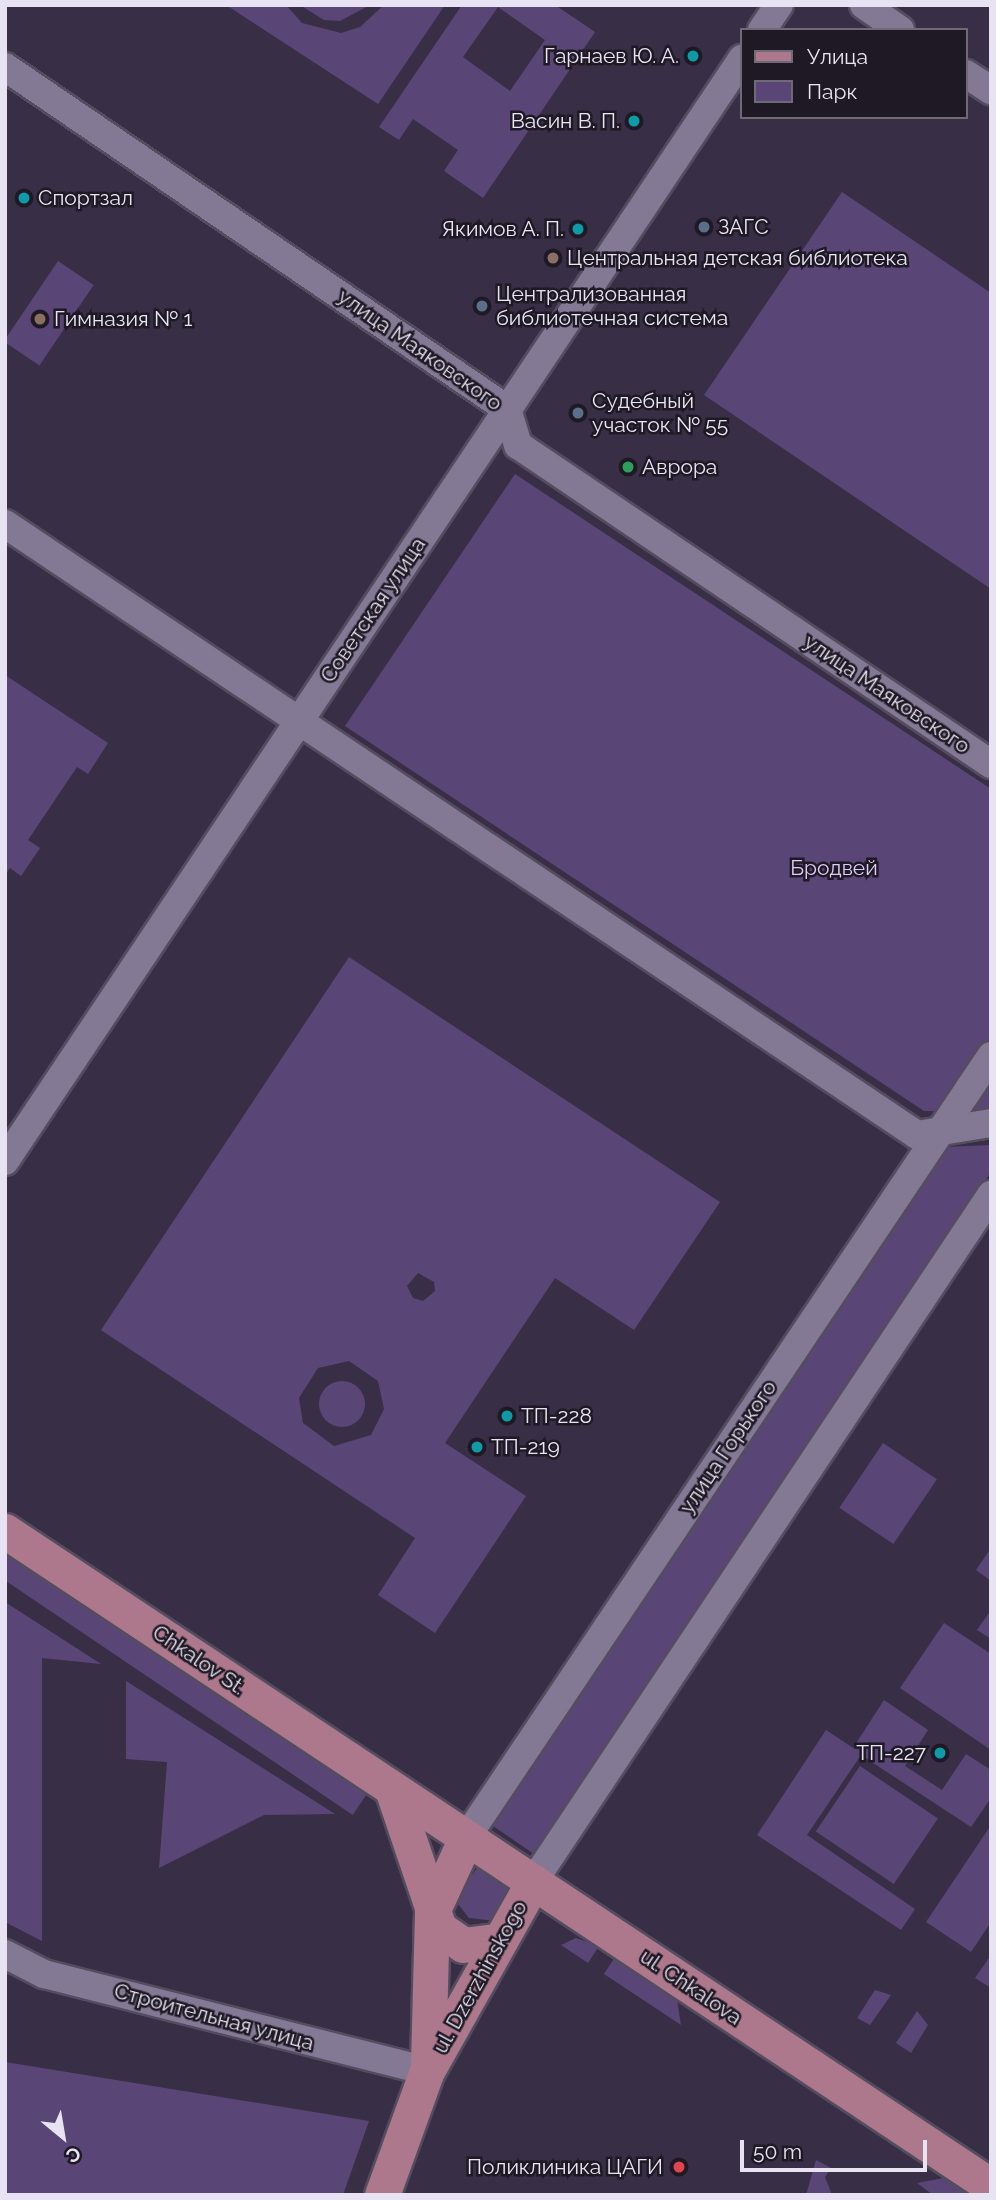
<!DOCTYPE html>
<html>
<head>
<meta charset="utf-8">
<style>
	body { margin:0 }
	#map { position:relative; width:996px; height:2200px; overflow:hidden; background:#382f46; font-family:Raleway,sans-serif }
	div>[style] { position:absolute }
	.green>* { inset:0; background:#5a4676; transform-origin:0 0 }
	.round { border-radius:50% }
	.roads { filter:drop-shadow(2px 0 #544c5f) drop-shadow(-2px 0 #544c5f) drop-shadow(0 2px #544c5f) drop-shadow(0 -2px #544c5f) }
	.minor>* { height:28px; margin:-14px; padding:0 14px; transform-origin:14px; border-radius:14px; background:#837994 }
	.major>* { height:35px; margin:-17.5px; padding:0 17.5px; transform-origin:17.5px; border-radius:17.5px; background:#ad788b }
	.dots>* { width:19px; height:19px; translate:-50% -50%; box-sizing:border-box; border:4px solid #1e1924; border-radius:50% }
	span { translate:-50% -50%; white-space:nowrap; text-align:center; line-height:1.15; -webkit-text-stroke:5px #1e1924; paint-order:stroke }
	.poi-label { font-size:21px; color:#e8e3f2 }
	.right { translate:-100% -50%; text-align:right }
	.left { translate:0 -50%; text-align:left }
	.street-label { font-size:21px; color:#e8e3f2 }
	.park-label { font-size:21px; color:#dccbf6 }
	.frame { position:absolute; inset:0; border:7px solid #e8e3f2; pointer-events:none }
	.legend { position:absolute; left:740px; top:28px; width:228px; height:91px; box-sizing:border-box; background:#1e1924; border:2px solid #6f6a76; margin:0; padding:9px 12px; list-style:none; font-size:21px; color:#e8e3f2 }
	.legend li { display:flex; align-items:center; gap:14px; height:35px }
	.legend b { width:35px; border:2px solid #6f6a76 }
	.north { position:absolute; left:28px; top:2102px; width:70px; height:70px; -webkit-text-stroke:5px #1e1924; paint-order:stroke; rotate:150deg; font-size:19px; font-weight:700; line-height:28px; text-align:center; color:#e8e3f2 }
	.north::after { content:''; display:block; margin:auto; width:24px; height:32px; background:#e8e3f2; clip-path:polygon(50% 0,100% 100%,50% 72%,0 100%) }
	.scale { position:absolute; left:740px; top:2140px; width:187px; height:32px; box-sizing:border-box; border:4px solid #e8e3f2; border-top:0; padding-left:9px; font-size:21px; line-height:24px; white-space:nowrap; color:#e8e3f2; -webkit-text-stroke:5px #1e1924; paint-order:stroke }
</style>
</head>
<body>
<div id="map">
	<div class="green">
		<i style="clip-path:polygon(226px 5px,286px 5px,302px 23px,341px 33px,360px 27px,384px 5px,445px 5px,378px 104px)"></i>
		<i style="clip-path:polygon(300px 5px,370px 5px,340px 21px,324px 20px)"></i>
		<i style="clip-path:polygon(evenodd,462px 5px,555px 5px,595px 32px,483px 198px,444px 171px,458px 150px,413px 119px,399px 140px,379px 127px,462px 5px,498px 7px,545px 40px,510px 91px,463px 57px,498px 7px)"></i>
		<i style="clip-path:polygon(842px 192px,991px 293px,991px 589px,704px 395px)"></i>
		<i style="left:58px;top:261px;width:43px;height:97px;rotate:34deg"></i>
		<i style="clip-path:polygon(515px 474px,991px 789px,991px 1112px,924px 1111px,345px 726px)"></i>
		<i style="clip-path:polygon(5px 675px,108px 743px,88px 774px,77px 767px,28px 840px,40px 848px,21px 876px,10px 868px,5px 875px)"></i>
		<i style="clip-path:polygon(evenodd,349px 957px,720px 1202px,634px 1330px,555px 1278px,445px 1443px,526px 1496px,435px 1633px,378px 1595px,415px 1538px,101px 1330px,349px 957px,418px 1273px,434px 1282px,435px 1291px,423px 1301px,413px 1298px,407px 1286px,418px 1273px,349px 957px,349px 1361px,378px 1381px,384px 1409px,371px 1435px,334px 1446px,303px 1423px,299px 1398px,318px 1368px,349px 1361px)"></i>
		<i style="clip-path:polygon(991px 1145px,991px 1172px,537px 1856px,493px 1826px,946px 1147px)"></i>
		<i class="round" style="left:319px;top:1381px;width:46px;height:46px"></i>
		<i style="left:883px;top:1443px;width:65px;height:78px;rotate:34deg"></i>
		<i style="clip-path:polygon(991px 1548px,991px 1581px,976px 1570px)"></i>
		<i style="left:5px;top:1549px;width:437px;height:26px;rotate:34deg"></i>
		<i style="clip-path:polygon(5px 1602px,101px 1664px,42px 1658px,42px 1941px,5px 1922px)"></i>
		<i style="clip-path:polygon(991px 1610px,991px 1639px,977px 1630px)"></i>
		<i style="clip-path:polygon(944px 1623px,991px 1654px,991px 1750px,900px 1688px)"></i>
		<i style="clip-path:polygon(126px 1681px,335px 1814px,264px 1815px,159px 1868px,167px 1762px,126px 1759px)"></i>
		<i style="clip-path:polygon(884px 1700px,928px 1730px,905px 1766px,942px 1790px,966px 1754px,991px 1770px,991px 1798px,971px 1827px,861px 1755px,807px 1835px,915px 1909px,901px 1930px,757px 1835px,826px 1730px,853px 1748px)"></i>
		<i style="left:860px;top:1766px;width:94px;height:79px;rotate:34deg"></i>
		<i style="clip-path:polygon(991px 1825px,991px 1922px,971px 1952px,926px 1922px)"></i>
		<i style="clip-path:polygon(479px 1866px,512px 1885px,495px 1921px,469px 1918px,458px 1904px,456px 1894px)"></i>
		<i style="clip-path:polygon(576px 1938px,599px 1946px,588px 1963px,561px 1945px)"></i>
		<i style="clip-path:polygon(991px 1955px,991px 1988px,975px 1978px)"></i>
		<i style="clip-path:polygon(615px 1957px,677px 2000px,681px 2025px,604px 1974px)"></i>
		<i style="clip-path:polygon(875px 1990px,891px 1995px,870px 2025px,857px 2018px)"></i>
		<i style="clip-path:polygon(917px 2011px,928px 2025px,911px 2053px,896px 2043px)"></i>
		<i style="clip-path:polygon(5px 2062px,369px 2121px,343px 2195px,5px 2195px)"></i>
		<i style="clip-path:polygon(816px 2160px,831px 2168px,825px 2177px,832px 2195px,806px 2195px)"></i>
		<i style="clip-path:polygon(944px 2178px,950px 2181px,971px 2195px,933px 2195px,917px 2183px)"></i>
	</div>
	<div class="roads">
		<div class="minor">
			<i style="left:864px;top:5px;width:44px;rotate:34.8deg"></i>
			<i style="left:762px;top:30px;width:30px;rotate:-56deg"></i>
			<i style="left:5px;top:67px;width:607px;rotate:34.27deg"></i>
			<i style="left:507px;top:409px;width:38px;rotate:73deg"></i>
			<i style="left:518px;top:445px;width:571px;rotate:34deg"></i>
			<i style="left:966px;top:74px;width:30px;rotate:33deg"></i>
			<i style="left:5px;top:524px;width:1098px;rotate:33.82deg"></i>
			<i style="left:917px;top:1135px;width:75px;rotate:-9.2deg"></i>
			<i style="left:5px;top:1161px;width:1326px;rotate:-56.23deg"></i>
			<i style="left:466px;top:1838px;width:942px;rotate:-56.12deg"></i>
			<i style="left:533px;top:1882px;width:826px;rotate:-56.31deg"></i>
			<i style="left:5px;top:1954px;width:44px;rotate:27.1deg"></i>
			<i style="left:44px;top:1974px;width:395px;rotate:14.2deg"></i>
		</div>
		<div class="major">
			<i style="left:5px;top:1531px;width:1184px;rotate:33.6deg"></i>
			<i style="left:392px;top:1789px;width:147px;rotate:71.3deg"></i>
			<i style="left:439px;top:1928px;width:29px;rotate:35deg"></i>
			<i style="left:463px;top:1945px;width:35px;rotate:-7deg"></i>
			<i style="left:428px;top:2064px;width:152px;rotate:-88.5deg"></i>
			<i style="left:432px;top:1912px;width:81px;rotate:-65.3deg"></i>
			<i style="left:382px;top:2195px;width:132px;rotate:-70.1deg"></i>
			<i style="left:427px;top:2071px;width:217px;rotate:-60.7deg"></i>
		</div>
	</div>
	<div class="dots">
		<i style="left:693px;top:56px;background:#0f9aa8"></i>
		<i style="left:634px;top:121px;background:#0f9aa8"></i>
		<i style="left:24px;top:198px;background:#0f9aa8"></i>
		<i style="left:704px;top:227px;background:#5c6f8a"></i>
		<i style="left:578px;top:229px;background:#0f9aa8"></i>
		<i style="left:553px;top:258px;background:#8d6e63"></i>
		<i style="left:482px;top:306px;background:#5c6f8a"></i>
		<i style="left:40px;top:319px;background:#8d6e63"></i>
		<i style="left:578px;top:413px;background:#5c6f8a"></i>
		<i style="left:628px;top:467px;background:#2e9e5b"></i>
		<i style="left:507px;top:1416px;background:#0f9aa8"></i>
		<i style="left:477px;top:1447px;background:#0f9aa8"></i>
		<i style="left:940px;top:1753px;background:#0f9aa8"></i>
		<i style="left:679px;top:2167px;background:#e0444e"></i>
	</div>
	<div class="poi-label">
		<span class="right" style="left:679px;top:56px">Гарнаев Ю. А.</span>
		<span class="right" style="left:620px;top:121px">Васин В. П.</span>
		<span class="left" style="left:38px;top:198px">Спортзал</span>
		<span class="left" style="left:718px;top:227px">ЗАГС</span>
		<span class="right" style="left:564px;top:229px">Якимов А. П.</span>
		<span class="left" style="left:567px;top:258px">Центральная детская библиотека</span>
		<span class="left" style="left:496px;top:306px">Централизованная<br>библиотечная система</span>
		<span class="left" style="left:54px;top:319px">Гимназия № 1</span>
		<span class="left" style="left:592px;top:413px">Судебный<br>участок № 55</span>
		<span class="left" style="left:642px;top:467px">Аврора</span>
		<span class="left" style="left:521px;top:1416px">ТП-228</span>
		<span class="left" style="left:491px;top:1447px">ТП-219</span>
		<span class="right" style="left:926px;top:1753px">ТП-227</span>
		<span class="right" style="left:663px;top:2167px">Поликлиника ЦАГИ</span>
	</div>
	<div class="street-label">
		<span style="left:420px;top:350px;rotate:35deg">улица Маяковского</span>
		<span style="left:373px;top:610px;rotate:-56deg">Советская улица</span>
		<span style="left:887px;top:694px;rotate:34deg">улица Маяковского</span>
		<span style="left:728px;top:1447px;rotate:-56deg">улица Горького</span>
		<span style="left:199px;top:1660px;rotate:34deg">Chkalov St.</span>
		<span style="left:480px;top:1977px;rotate:-61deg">ul. Dzerzhinskogo</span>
		<span style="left:691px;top:1987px;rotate:34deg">ul. Chkalova</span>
		<span style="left:214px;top:2017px;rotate:15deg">Строительная улица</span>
	</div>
	<div class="park-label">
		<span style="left:834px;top:868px">Бродвей</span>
	</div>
	<div class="frame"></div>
	<ul class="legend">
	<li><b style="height:9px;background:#ad788b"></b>Улица</li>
	<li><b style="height:19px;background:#5a4676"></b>Парк</li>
	</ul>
	<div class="north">С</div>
	<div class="scale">50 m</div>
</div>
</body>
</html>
